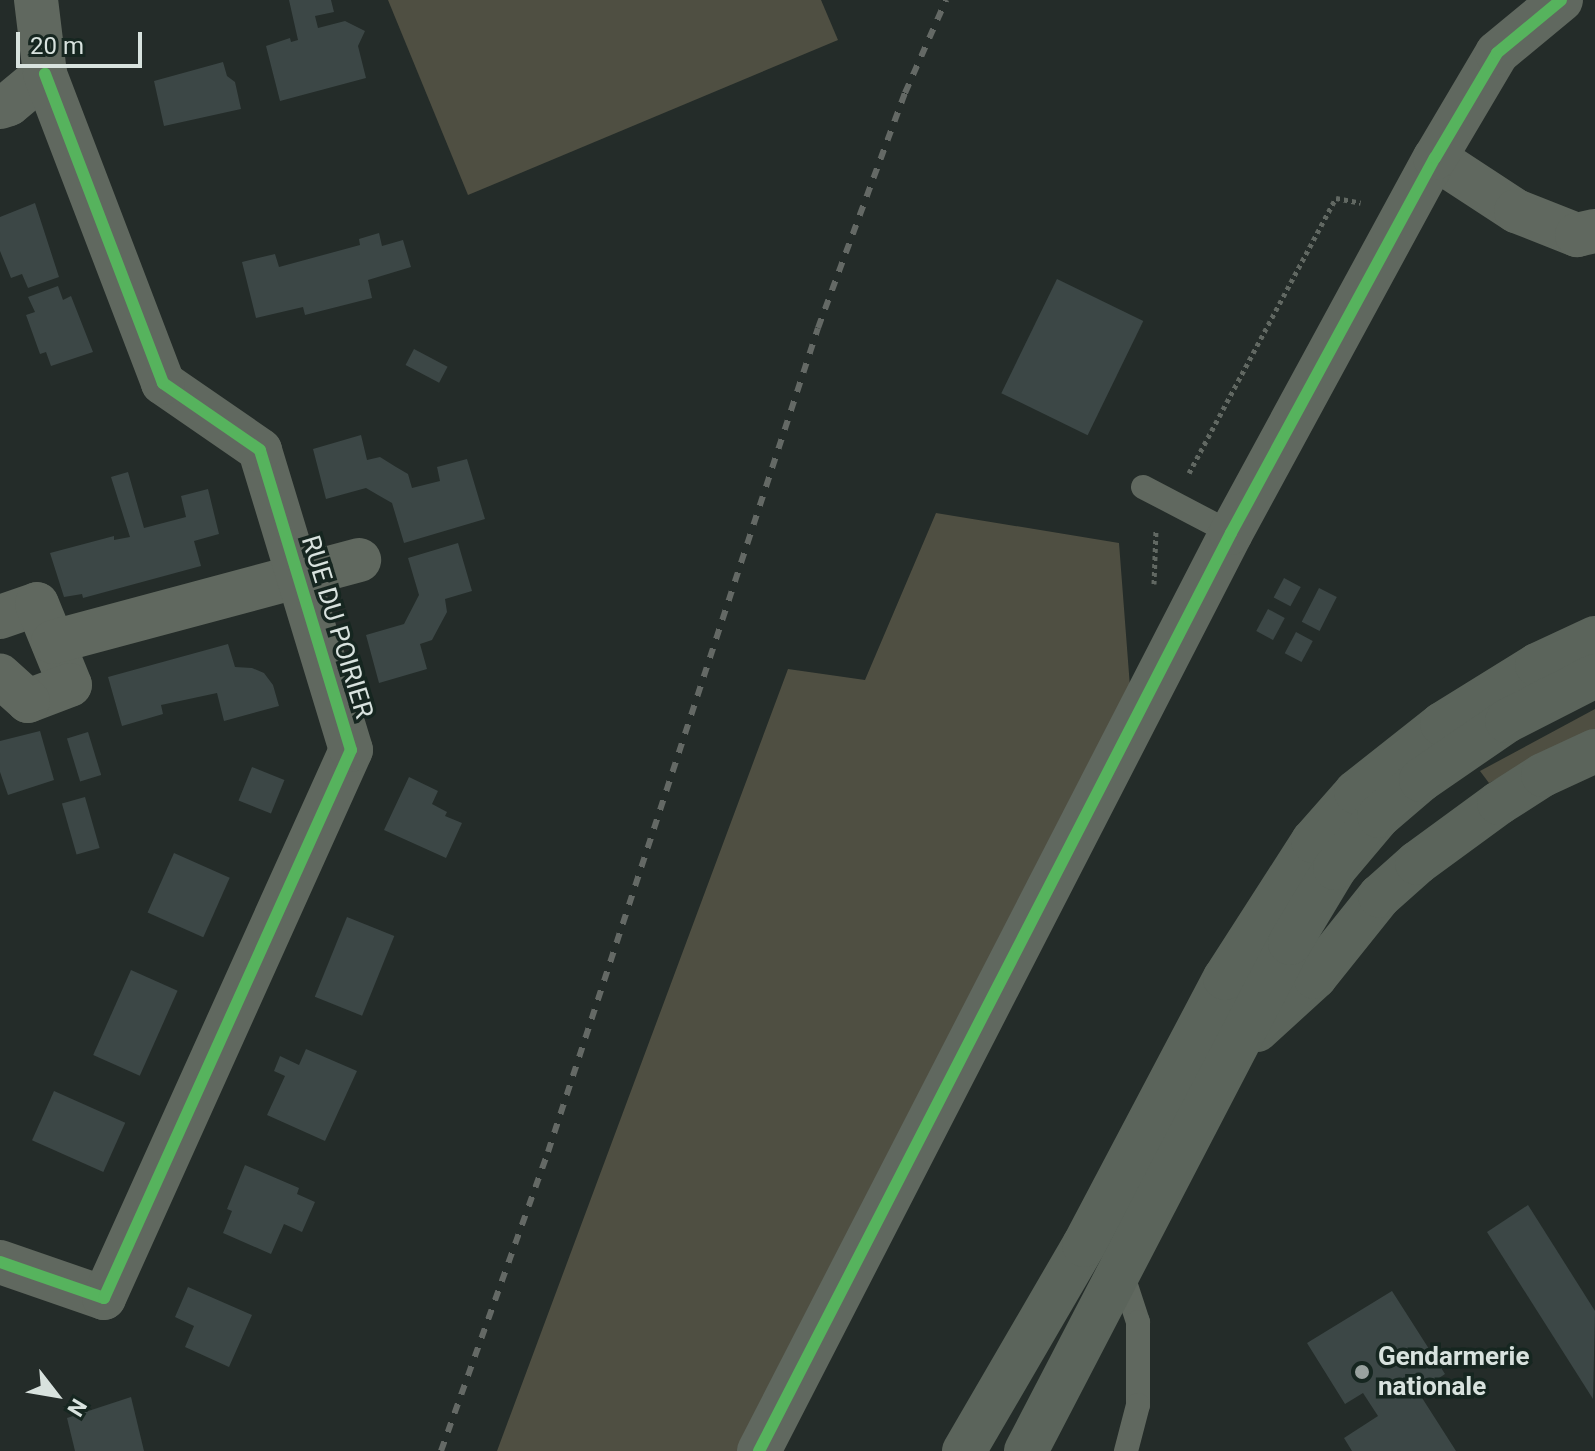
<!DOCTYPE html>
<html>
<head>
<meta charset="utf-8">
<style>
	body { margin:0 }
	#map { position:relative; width:1595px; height:1451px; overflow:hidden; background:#242c29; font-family:Roboto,sans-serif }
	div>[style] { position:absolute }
	.green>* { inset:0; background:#4f4f42 }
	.building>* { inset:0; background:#3c4746; transform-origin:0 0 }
	.path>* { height:5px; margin-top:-2.5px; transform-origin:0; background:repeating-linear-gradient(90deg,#616862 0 4px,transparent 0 8px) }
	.lane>* { height:24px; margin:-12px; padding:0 12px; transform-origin:12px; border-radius:12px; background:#60685f }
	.street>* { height:44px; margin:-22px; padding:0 22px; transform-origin:22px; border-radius:22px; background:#60685f }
	.highway>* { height:44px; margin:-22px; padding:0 22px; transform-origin:22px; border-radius:22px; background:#5b645b }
	.rail>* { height:6px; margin-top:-3px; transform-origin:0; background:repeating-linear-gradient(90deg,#646965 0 10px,transparent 0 20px) }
	.cycleway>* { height:12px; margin:-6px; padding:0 6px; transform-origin:6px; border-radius:6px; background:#56b35d }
	.dots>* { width:22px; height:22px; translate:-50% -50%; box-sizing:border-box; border:4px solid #162620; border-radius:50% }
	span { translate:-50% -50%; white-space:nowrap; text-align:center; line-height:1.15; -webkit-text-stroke:7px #162620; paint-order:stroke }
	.street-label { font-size:26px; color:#d8e2de }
	.poi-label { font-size:26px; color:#d8e2de; font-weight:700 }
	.left { translate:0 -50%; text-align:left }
	.north { position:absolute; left:16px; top:1355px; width:80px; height:80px; -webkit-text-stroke:6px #162620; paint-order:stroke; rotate:121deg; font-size:22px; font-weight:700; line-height:32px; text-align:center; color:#d8e2de }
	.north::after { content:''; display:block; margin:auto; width:28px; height:36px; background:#d8e2de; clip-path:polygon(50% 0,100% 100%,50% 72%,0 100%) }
	.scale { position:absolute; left:16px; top:32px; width:126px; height:36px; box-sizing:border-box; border:4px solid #d8e2de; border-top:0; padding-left:10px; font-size:24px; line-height:28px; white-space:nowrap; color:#d8e2de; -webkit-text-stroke:6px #162620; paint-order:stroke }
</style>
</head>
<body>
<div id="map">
	<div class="green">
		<i style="clip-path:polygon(388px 0,821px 0,838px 40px,468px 195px)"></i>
		<i style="clip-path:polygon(936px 513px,1119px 543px,1130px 687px,739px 1451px,497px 1451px,788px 669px,865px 680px)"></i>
		<i style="clip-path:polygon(1595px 709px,1595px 734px,1580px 737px,1489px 783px,1480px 771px)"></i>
	</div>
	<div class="building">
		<i style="clip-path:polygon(289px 0,331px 0,334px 12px,315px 16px,318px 28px,345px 21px,365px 31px,358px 46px,366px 78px,280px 101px,266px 46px,290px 38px,291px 42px,298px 40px)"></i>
		<i style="clip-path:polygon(223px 62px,227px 76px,235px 82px,241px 109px,164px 126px,154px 81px)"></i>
		<i style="clip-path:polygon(35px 203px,59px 277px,28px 288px,22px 274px,11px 278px,0 251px,0 217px)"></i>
		<i style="clip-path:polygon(379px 233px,382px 246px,403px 240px,411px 267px,368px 280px,372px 298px,305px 315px,303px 307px,256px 318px,242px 262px,275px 254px,279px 267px,360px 245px,359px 239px)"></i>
		<i style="left:1057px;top:279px;width:96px;height:127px;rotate:26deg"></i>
		<i style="clip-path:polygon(58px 286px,63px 300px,71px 296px,93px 352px,51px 366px,46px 352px,40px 354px,26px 315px,35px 312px,28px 297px)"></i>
		<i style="left:414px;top:349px;width:38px;height:18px;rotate:28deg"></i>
		<i style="clip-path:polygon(361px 435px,367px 460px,380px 457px,396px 467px,408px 474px,412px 488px,440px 481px,437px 467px,467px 459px,485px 519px,404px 543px,392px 503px,378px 495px,366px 488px,326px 499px,313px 449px)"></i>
		<i style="clip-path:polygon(128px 472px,144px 528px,186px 517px,181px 496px,208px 489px,219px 534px,194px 541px,201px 566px,83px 598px,82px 594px,64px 597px,50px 553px,114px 536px,114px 540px,130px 537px,111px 477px)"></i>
		<i style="clip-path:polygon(458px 543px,472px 591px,445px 599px,447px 612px,440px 625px,432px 640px,420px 644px,427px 669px,379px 683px,366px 635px,404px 624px,419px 595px,408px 558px)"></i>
		<i style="left:1284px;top:578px;width:19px;height:22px;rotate:28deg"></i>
		<i style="left:1319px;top:588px;width:20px;height:38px;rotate:27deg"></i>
		<i style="left:1268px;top:609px;width:19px;height:25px;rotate:28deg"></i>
		<i style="left:1296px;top:632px;width:19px;height:24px;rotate:28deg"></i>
		<i style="clip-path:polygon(228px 644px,235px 667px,252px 668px,264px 673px,273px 685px,279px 706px,224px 721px,217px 693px,161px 705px,163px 714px,122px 726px,108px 677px)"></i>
		<i style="clip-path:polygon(40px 731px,54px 780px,8px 795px,0 772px,0 741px)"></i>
		<i style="left:88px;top:732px;width:45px;height:22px;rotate:73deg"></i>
		<i style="left:252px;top:767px;width:35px;height:36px;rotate:22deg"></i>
		<i style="clip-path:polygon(409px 777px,438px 791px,432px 804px,447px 812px,445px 816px,462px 823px,446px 858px,384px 830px)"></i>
		<i style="left:85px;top:797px;width:53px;height:24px;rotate:74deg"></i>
		<i style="left:174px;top:853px;width:61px;height:65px;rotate:24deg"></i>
		<i style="left:347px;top:917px;width:51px;height:86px;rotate:22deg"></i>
		<i style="left:131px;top:970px;width:51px;height:93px;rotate:24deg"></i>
		<i style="clip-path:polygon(306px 1049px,357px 1071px,325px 1141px,267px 1115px,285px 1076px,274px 1071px,280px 1056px,299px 1065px)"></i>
		<i style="left:54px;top:1091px;width:78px;height:54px;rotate:24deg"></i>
		<i style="clip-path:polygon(245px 1165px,299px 1188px,297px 1194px,315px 1202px,302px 1232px,284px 1224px,271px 1254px,223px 1233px,232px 1211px,227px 1209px)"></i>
		<i style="clip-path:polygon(1528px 1205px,1595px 1311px,1593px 1399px,1487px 1232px)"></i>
		<i style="clip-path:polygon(188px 1287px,252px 1315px,229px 1367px,185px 1347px,194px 1326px,175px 1317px)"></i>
		<i style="clip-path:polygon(1392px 1291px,1445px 1374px,1436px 1380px,1449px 1383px,1445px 1398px,1417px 1390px,1456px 1451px,1352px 1451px,1344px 1438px,1378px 1416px,1363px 1393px,1345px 1404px,1307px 1343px)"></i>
		<i style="clip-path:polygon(131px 1397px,144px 1451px,75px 1451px,67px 1418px)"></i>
	</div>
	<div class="path">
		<i style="left:1189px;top:473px;width:312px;rotate:-61.9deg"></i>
		<i style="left:1336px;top:198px;width:25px;rotate:11deg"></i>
		<i style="left:1154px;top:584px;width:54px;rotate:-87.9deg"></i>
	</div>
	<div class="lane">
		<i style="left:1143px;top:487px;width:99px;rotate:27.6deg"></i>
		<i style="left:1121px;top:1270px;width:55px;rotate:71.9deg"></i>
		<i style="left:1138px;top:1322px;width:83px;rotate:90deg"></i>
		<i style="left:1138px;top:1405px;width:48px;rotate:104.6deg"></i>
	</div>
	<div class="street">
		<i style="left:0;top:107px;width:9px;rotate:-18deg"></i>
		<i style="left:9px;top:104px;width:47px;rotate:-39.8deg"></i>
		<i style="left:45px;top:74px;width:75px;rotate:-96.9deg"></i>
		<i style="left:1435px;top:158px;width:97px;rotate:33.2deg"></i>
		<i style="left:1516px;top:211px;width:66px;rotate:21.5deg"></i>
		<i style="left:1577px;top:235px;width:18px;rotate:-13deg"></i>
		<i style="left:0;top:617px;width:39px;rotate:-19deg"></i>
		<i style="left:37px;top:604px;width:87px;rotate:67.8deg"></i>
		<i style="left:70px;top:685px;width:45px;rotate:159.1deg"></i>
		<i style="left:28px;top:701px;width:38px;rotate:-138deg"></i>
		<i style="left:53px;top:642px;width:317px;rotate:-15deg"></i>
		<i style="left:0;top:1262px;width:110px;rotate:19.1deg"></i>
		<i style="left:104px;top:1298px;width:601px;rotate:-65.74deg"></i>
		<i style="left:351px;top:750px;width:313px;rotate:-106.9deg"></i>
		<i style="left:260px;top:450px;width:118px;rotate:-145.4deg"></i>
		<i style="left:163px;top:383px;width:331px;rotate:-110.9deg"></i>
		<i style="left:759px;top:1451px;width:1032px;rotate:-62.79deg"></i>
		<i style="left:1231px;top:533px;width:427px;rotate:-61.5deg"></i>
		<i style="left:1435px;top:158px;width:122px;rotate:-59.4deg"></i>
		<i style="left:1497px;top:53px;width:83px;rotate:-39.6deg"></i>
	</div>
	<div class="highway">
		<i style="left:1257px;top:1030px;width:79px;rotate:-42.4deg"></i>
		<i style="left:1315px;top:977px;width:104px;rotate:-51.3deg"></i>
		<i style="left:1380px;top:896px;width:50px;rotate:-41.7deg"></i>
		<i style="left:1417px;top:863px;width:102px;rotate:-36.2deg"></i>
		<i style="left:1499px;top:803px;width:52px;rotate:-32.5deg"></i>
		<i style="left:1543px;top:775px;width:57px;rotate:-24.8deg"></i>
		<i style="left:964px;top:1451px;width:238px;rotate:-59.8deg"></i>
		<i style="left:1084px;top:1245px;width:302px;rotate:-62.2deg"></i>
		<i style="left:1225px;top:978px;width:163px;rotate:-57.3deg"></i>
		<i style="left:1313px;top:841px;width:65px;rotate:-48.7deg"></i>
		<i style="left:1356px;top:792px;width:110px;rotate:-38.3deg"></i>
		<i style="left:1442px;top:724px;width:112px;rotate:-31.8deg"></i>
		<i style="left:1537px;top:665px;width:64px;rotate:-25deg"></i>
		<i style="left:1026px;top:1451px;width:573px;rotate:-62.54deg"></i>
		<i style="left:1290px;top:943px;width:87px;rotate:-59deg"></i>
		<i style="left:1335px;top:868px;width:68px;rotate:-49.8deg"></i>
		<i style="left:1379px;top:816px;width:55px;rotate:-40.6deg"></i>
		<i style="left:1421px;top:780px;width:104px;rotate:-34.5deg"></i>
		<i style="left:1507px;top:721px;width:99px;rotate:-27.1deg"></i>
	</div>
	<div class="rail">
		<i style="left:441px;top:1451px;width:318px;rotate:-70.3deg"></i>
		<i style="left:548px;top:1152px;width:867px;rotate:-71.86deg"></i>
		<i style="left:818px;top:328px;width:251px;rotate:-69.7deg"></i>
		<i style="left:905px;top:93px;width:102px;rotate:-66.2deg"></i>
	</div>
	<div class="cycleway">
		<i style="left:0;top:1262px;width:110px;rotate:19.1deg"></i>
		<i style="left:104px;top:1298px;width:601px;rotate:-65.74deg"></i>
		<i style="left:351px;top:750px;width:313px;rotate:-106.9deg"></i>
		<i style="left:260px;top:450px;width:118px;rotate:-145.4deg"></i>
		<i style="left:163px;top:383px;width:331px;rotate:-110.9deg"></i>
		<i style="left:759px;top:1451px;width:1032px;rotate:-62.79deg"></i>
		<i style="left:1231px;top:533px;width:427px;rotate:-61.5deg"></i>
		<i style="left:1435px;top:158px;width:122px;rotate:-59.4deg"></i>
		<i style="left:1497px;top:53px;width:83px;rotate:-39.6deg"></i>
	</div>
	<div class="dots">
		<i style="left:1362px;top:1372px;background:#99a29f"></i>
	</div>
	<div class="street-label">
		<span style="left:337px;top:627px;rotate:73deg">RUE DU POIRIER</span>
	</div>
	<div class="poi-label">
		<span class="left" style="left:1378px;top:1372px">Gendarmerie<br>nationale</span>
	</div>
	<div class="north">N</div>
	<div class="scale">20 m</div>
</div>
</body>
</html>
